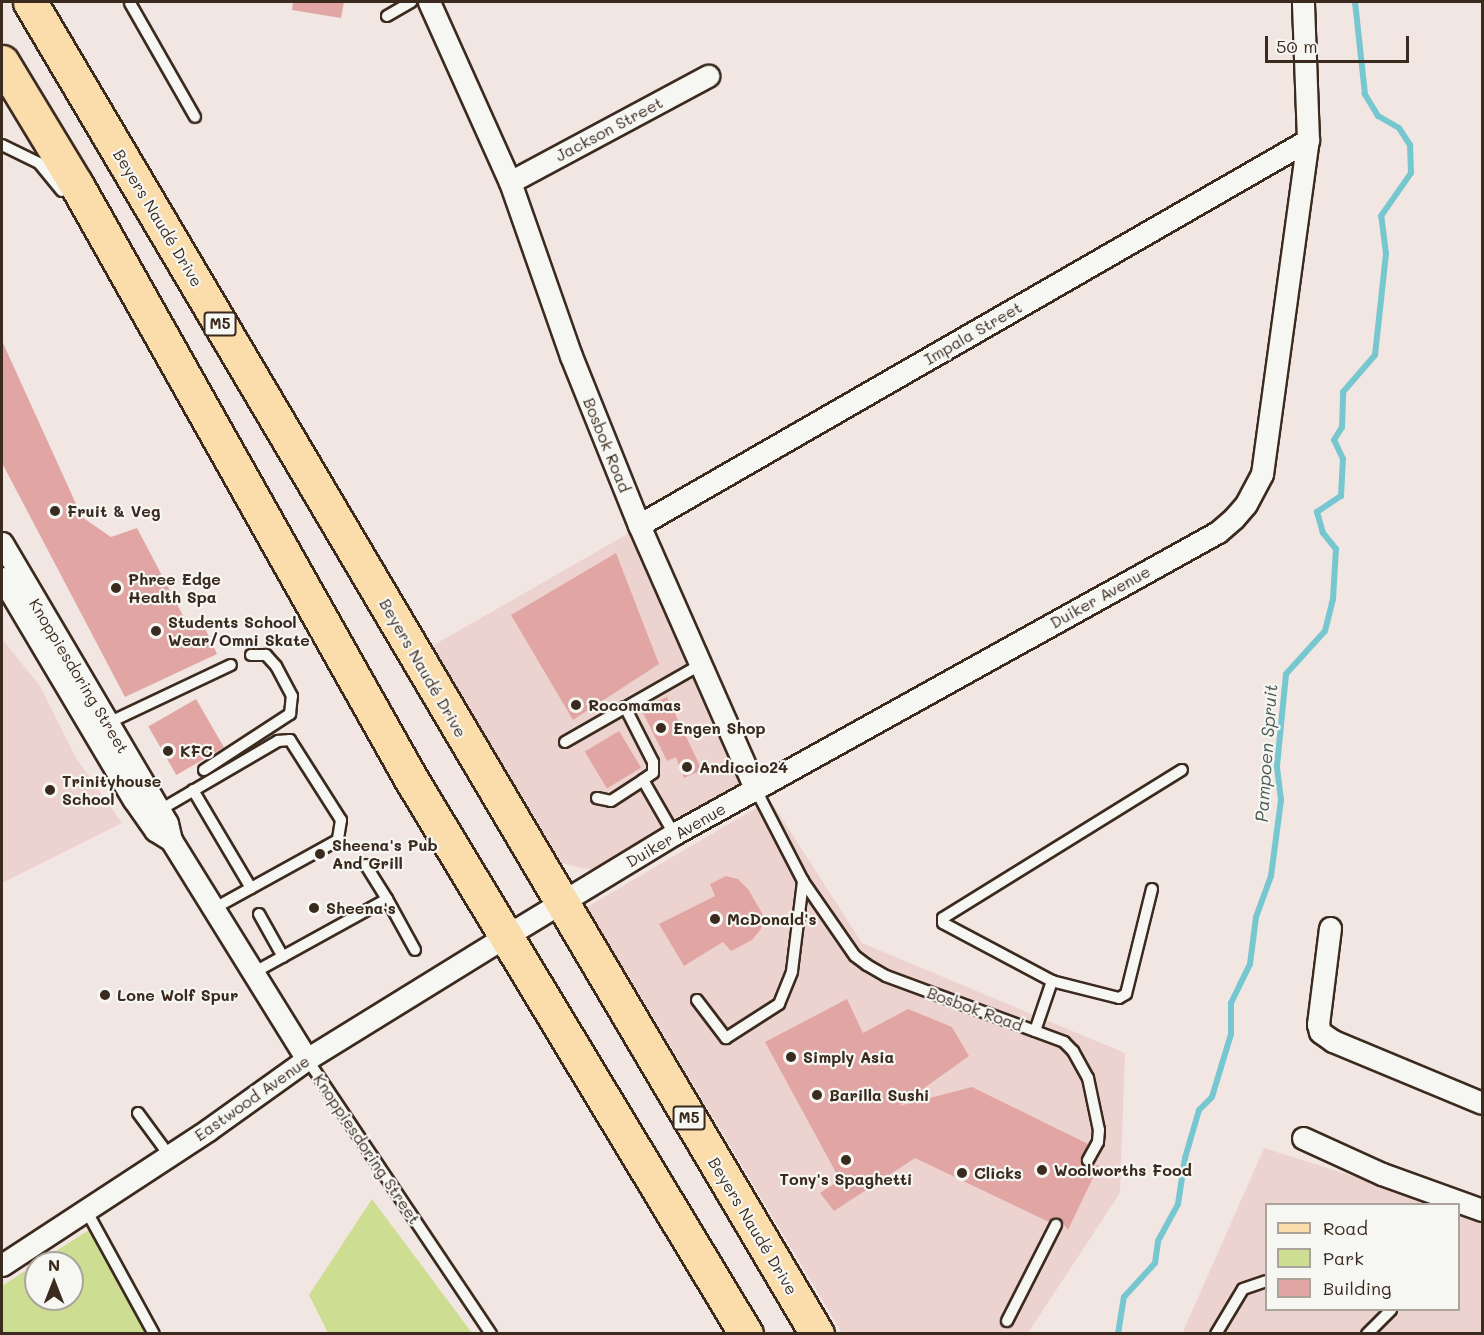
<!DOCTYPE html>
<html>
<head>
<meta charset="utf-8">
<style>
	body { margin:0 }
	#map { position:relative; width:1484px; height:1335px; overflow:hidden; background:#f2e6e2; font-family:Mali,sans-serif }
	div>[style] { position:absolute }
	.built>* { inset:0; background:#edd3cf }
	.green>* { inset:0; background:#cddd91 }
	.stream>* { height:6px; margin:-3px; padding:0 3px; transform-origin:3px; border-radius:3px; background:#77c7d0 }
	.building>* { inset:0; background:#e1a6a4; transform-origin:0 0 }
	.roads { filter:drop-shadow(2px 0 #3b2a1e) drop-shadow(-2px 0 #3b2a1e) drop-shadow(0 2px #3b2a1e) drop-shadow(0 -2px #3b2a1e) }
	.lane>* { height:10px; margin:-5px; padding:0 5px; transform-origin:5px; border-radius:5px; background:#f6f6f2 }
	.street>* { height:21px; margin:-10.5px; padding:0 10.5px; transform-origin:10.5px; border-radius:10.5px; background:#f6f6f2 }
	.primary>* { height:33px; margin:-16.5px; padding:0 16.5px; transform-origin:16.5px; border-radius:16.5px; background:#fbddab }
	.dots>* { width:16px; height:16px; translate:-50% -50%; box-sizing:border-box; border:3px solid #f6f6f2; border-radius:50% }
	span { translate:-50% -50%; white-space:nowrap; text-align:center; line-height:1.15; -webkit-text-stroke:4.5px #f6f6f2; paint-order:stroke }
	.shield-label span { padding:2px 4px; background:#f6f6f2; border:2px solid; border-radius:4px; -webkit-text-stroke-width:0 }
	.shield-label { font-size:15px; color:#3b2a1e; font-weight:700 }
	.street-label { font-size:16px; color:#3b2a1e }
	.poi-label { font-size:16px; color:#3b2a1e; font-weight:700 }
	.left { translate:0 -50%; text-align:left }
	.water-label { font-size:18px; color:#4d5953; font-style:italic }
	.frame { position:absolute; inset:0; border:3px solid #3b2a1e; pointer-events:none }
	.legend { position:absolute; left:1265px; top:1203px; width:195px; height:108px; box-sizing:border-box; background:#f6f6f2; border:2px solid #aba49d; margin:0; padding:8px 10px; list-style:none; font-size:18px; color:#3b2a1e }
	.legend li { display:flex; align-items:center; gap:12px; height:30px }
	.legend b { width:30px; border:2px solid #aba49d }
	.north { position:absolute; left:24px; top:1251px; width:60px; height:60px; box-sizing:border-box; background:#f6f6f2; border:2px solid #aba49d; border-radius:50%; rotate:0deg; font-size:16px; font-weight:700; line-height:24px; text-align:center; color:#3b2a1e }
	.north::after { content:''; display:block; margin:auto; width:21px; height:27px; background:#3b2a1e; clip-path:polygon(50% 0,100% 100%,50% 72%,0 100%) }
	.scale { position:absolute; left:1265px; top:36px; width:144px; height:27px; box-sizing:border-box; border:3px solid #3b2a1e; border-top:0; padding-left:8px; font-size:18px; line-height:21px; white-space:nowrap; color:#3b2a1e; -webkit-text-stroke:4px #f6f6f2; paint-order:stroke }
</style>
</head>
<body>
<div id="map">
	<div class="built">
		<i style="clip-path:polygon(636px 529px,744px 786px,598px 870px,581px 868px,562px 863px,432px 646px)"></i>
		<i style="clip-path:polygon(2px 639px,40px 686px,76px 758px,122px 823px,2px 883px)"></i>
		<i style="clip-path:polygon(761px 805px,774px 806px,862px 943px,1125px 1053px,1120px 1193px,1028px 1333px,842px 1333px,587px 907px)"></i>
		<i style="clip-path:polygon(1264px 1148px,1443px 1204px,1266px 1204px,1266px 1310px,1458px 1310px,1459px 1209px,1482px 1217px,1482px 1333px,1182px 1334px)"></i>
	</div>
	<div class="green">
		<i style="clip-path:polygon(372px 1199px,472px 1333px,328px 1333px,309px 1295px)"></i>
		<i style="clip-path:polygon(97px 1225px,151px 1334px,2px 1334px,2px 1286px,36px 1264px,36px 1299px,72px 1299px,72px 1263px,37px 1263px)"></i>
	</div>
	<div class="stream">
		<i style="left:1118px;top:1334px;width:37px;rotate:-81deg"></i>
		<i style="left:1124px;top:1297px;width:46px;rotate:-47.6deg"></i>
		<i style="left:1155px;top:1263px;width:22px;rotate:-82deg"></i>
		<i style="left:1158px;top:1241px;width:42px;rotate:-61.6deg"></i>
		<i style="left:1178px;top:1204px;width:47px;rotate:-81.3deg"></i>
		<i style="left:1185px;top:1158px;width:50px;rotate:-73.7deg"></i>
		<i style="left:1199px;top:1110px;width:18px;rotate:-45deg"></i>
		<i style="left:1212px;top:1097px;width:66px;rotate:-73.2deg"></i>
		<i style="left:1231px;top:1034px;width:31px;rotate:-90deg"></i>
		<i style="left:1231px;top:1003px;width:43px;rotate:-64deg"></i>
		<i style="left:1250px;top:964px;width:47px;rotate:-82.7deg"></i>
		<i style="left:1256px;top:917px;width:44px;rotate:-69.9deg"></i>
		<i style="left:1271px;top:876px;width:77px;rotate:-82.5deg"></i>
		<i style="left:1281px;top:800px;width:34px;rotate:-97deg"></i>
		<i style="left:1277px;top:766px;width:92px;rotate:-84.4deg"></i>
		<i style="left:1286px;top:674px;width:58px;rotate:-47.8deg"></i>
		<i style="left:1325px;top:631px;width:33px;rotate:-76deg"></i>
		<i style="left:1333px;top:599px;width:50px;rotate:-86.6deg"></i>
		<i style="left:1336px;top:549px;width:21px;rotate:-129deg"></i>
		<i style="left:1323px;top:533px;width:22px;rotate:-106deg"></i>
		<i style="left:1317px;top:512px;width:29px;rotate:-34deg"></i>
		<i style="left:1341px;top:496px;width:37px;rotate:-87deg"></i>
		<i style="left:1343px;top:459px;width:21px;rotate:-115deg"></i>
		<i style="left:1334px;top:440px;width:15px;rotate:-58deg"></i>
		<i style="left:1342px;top:427px;width:35px;rotate:-88deg"></i>
		<i style="left:1343px;top:392px;width:49px;rotate:-49.1deg"></i>
		<i style="left:1375px;top:355px;width:102px;rotate:-83.8deg"></i>
		<i style="left:1386px;top:254px;width:38px;rotate:-97deg"></i>
		<i style="left:1381px;top:216px;width:52px;rotate:-55.1deg"></i>
		<i style="left:1411px;top:173px;width:28px;rotate:-92deg"></i>
		<i style="left:1410px;top:145px;width:20px;rotate:-123deg"></i>
		<i style="left:1399px;top:128px;width:24px;rotate:-150deg"></i>
		<i style="left:1378px;top:116px;width:26px;rotate:-121deg"></i>
		<i style="left:1365px;top:94px;width:93px;rotate:-96.2deg"></i>
	</div>
	<div class="building">
		<i style="clip-path:polygon(293px 2px,344px 2px,341px 18px,292px 10px)"></i>
		<i style="clip-path:polygon(2px 341px,82px 517px,111px 537px,137px 528px,188px 625px,202px 622px,217px 654px,125px 697px,2px 463px)"></i>
		<i style="clip-path:polygon(616px 553px,659px 664px,573px 720px,511px 615px)"></i>
		<i style="clip-path:polygon(667px 697px,702px 770px,684px 778px,676px 757px,667px 761px,641px 709px)"></i>
		<i style="left:196px;top:699px;width:56px;height:55px;rotate:60deg"></i>
		<i style="left:619px;top:731px;width:43px;height:40px;rotate:59deg"></i>
		<i style="clip-path:polygon(726px 876px,738px 879px,748px 889px,763px 915px,761px 929px,752px 940px,731px 951px,723px 942px,684px 966px,659px 924px,715px 896px,710px 884px)"></i>
		<i style="clip-path:polygon(847px 999px,863px 1033px,908px 1009px,952px 1027px,969px 1056px,899px 1106px,972px 1087px,1088px 1144px,1081px 1163px,1088px 1167px,1099px 1165px,1068px 1230px,1059px 1218px,1049px 1222px,915px 1158px,834px 1211px,820px 1193px,840px 1180px,765px 1042px)"></i>
	</div>
	<div class="roads">
		<div class="lane">
			<i style="left:130px;top:3px;width:131px;rotate:60.3deg"></i>
			<i style="left:387px;top:16px;width:28px;rotate:-30deg"></i>
			<i style="left:2px;top:145px;width:41px;rotate:25.9deg"></i>
			<i style="left:39px;top:163px;width:36px;rotate:51deg"></i>
			<i style="left:625px;top:707px;width:62px;rotate:63deg"></i>
			<i style="left:653px;top:762px;width:11px;rotate:90deg"></i>
			<i style="left:653px;top:773px;width:12px;rotate:145deg"></i>
			<i style="left:106px;top:724px;width:138px;rotate:-25.3deg"></i>
			<i style="left:565px;top:742px;width:153px;rotate:-29.7deg"></i>
			<i style="left:204px;top:770px;width:103px;rotate:-33.1deg"></i>
			<i style="left:290px;top:714px;width:18px;rotate:-84deg"></i>
			<i style="left:292px;top:696px;width:34px;rotate:-118deg"></i>
			<i style="left:276px;top:666px;width:15px;rotate:-132deg"></i>
			<i style="left:266px;top:655px;width:15px;rotate:180deg"></i>
			<i style="left:193px;top:790px;width:114px;rotate:59.4deg"></i>
			<i style="left:597px;top:798px;width:14px;rotate:12deg"></i>
			<i style="left:611px;top:801px;width:38px;rotate:-33deg"></i>
			<i style="left:643px;top:780px;width:62px;rotate:60.1deg"></i>
			<i style="left:160px;top:810px;width:137px;rotate:-30.3deg"></i>
			<i style="left:278px;top:741px;width:12px;rotate:-5deg"></i>
			<i style="left:290px;top:740px;width:95px;rotate:57.5deg"></i>
			<i style="left:341px;top:820px;width:20px;rotate:99deg"></i>
			<i style="left:338px;top:840px;width:143px;rotate:151.1deg"></i>
			<i style="left:803px;top:881px;width:91px;rotate:55.3deg"></i>
			<i style="left:855px;top:956px;width:15px;rotate:37deg"></i>
			<i style="left:867px;top:965px;width:22px;rotate:30deg"></i>
			<i style="left:886px;top:976px;width:190px;rotate:20.3deg"></i>
			<i style="left:1064px;top:1042px;width:13px;rotate:45deg"></i>
			<i style="left:1073px;top:1051px;width:31px;rotate:61deg"></i>
			<i style="left:1088px;top:1078px;width:53px;rotate:78.1deg"></i>
			<i style="left:1099px;top:1130px;width:12px;rotate:95deg"></i>
			<i style="left:1098px;top:1142px;width:21px;rotate:119deg"></i>
			<i style="left:1152px;top:889px;width:108px;rotate:103.9deg"></i>
			<i style="left:1126px;top:994px;width:8px;rotate:150deg"></i>
			<i style="left:1119px;top:998px;width:69px;rotate:-165.8deg"></i>
			<i style="left:1052px;top:981px;width:123px;rotate:-152deg"></i>
			<i style="left:943px;top:923px;width:5px;rotate:-90deg"></i>
			<i style="left:943px;top:918px;width:281px;rotate:-31.8deg"></i>
			<i style="left:387px;top:899px;width:58px;rotate:61.2deg"></i>
			<i style="left:259px;top:914px;width:49px;rotate:60.8deg"></i>
			<i style="left:253px;top:973px;width:153px;rotate:-28.9deg"></i>
			<i style="left:387px;top:899px;width:40px;rotate:-122deg"></i>
			<i style="left:697px;top:1000px;width:48px;rotate:52.7deg"></i>
			<i style="left:726px;top:1038px;width:63px;rotate:-32.7deg"></i>
			<i style="left:779px;top:1004px;width:35px;rotate:-68deg"></i>
			<i style="left:792px;top:971px;width:91px;rotate:-83deg"></i>
			<i style="left:803px;top:881px;width:102px;rotate:-117.3deg"></i>
			<i style="left:1035px;top:1031px;width:53px;rotate:-71.2deg"></i>
			<i style="left:307px;top:1059px;width:331px;rotate:56.2deg"></i>
			<i style="left:138px;top:1113px;width:52px;rotate:53.6deg"></i>
			<i style="left:86px;top:1210px;width:141px;rotate:61.3deg"></i>
			<i style="left:1007px;top:1321px;width:108px;rotate:-63deg"></i>
			<i style="left:1216px;top:1334px;width:52px;rotate:-59deg"></i>
			<i style="left:1243px;top:1289px;width:24px;rotate:-19deg"></i>
			<i style="left:1367px;top:1334px;width:34px;rotate:-45deg"></i>
		</div>
		<div class="street">
			<i style="left:429px;top:2px;width:197px;rotate:65.8deg"></i>
			<i style="left:510px;top:182px;width:184px;rotate:70.7deg"></i>
			<i style="left:571px;top:356px;width:182px;rotate:68.1deg"></i>
			<i style="left:639px;top:525px;width:290px;rotate:66.2deg"></i>
			<i style="left:510px;top:182px;width:225px;rotate:-28.2deg"></i>
			<i style="left:639px;top:525px;width:772px;rotate:-29.92deg"></i>
			<i style="left:2px;top:543px;width:325px;rotate:59.5deg"></i>
			<i style="left:167px;top:823px;width:17px;rotate:77deg"></i>
			<i style="left:171px;top:840px;width:258px;rotate:58.2deg"></i>
			<i style="left:2px;top:578px;width:258px;rotate:59.3deg"></i>
			<i style="left:134px;top:800px;width:37px;rotate:55deg"></i>
			<i style="left:155px;top:830px;width:19px;rotate:32deg"></i>
			<i style="left:1330px;top:928px;width:97px;rotate:97.1deg"></i>
			<i style="left:1318px;top:1024px;width:8px;rotate:76deg"></i>
			<i style="left:1320px;top:1032px;width:16px;rotate:35deg"></i>
			<i style="left:1333px;top:1041px;width:161px;rotate:22.6deg"></i>
			<i style="left:1303px;top:1138px;width:87px;rotate:24.5deg"></i>
			<i style="left:1382px;top:1174px;width:106px;rotate:19.8deg"></i>
			<i style="left:2px;top:1265px;width:246px;rotate:-33.2deg"></i>
			<i style="left:208px;top:1130px;width:122px;rotate:-35.6deg"></i>
			<i style="left:307px;top:1059px;width:234px;rotate:-31.7deg"></i>
			<i style="left:506px;top:936px;width:197px;rotate:-31.3deg"></i>
			<i style="left:674px;top:834px;width:622px;rotate:-29.04deg"></i>
			<i style="left:1218px;top:532px;width:21px;rotate:-41deg"></i>
			<i style="left:1234px;top:518px;width:18px;rotate:-49deg"></i>
			<i style="left:1246px;top:504px;width:34px;rotate:-62deg"></i>
			<i style="left:1262px;top:474px;width:337px;rotate:-82.2deg"></i>
			<i style="left:1308px;top:140px;width:138px;rotate:-92.1deg"></i>
		</div>
		<div class="primary">
			<i style="left:30px;top:2px;width:1547px;rotate:59.42deg"></i>
			<i style="left:2px;top:62px;width:143px;rotate:58.8deg"></i>
			<i style="left:76px;top:184px;width:683px;rotate:60.62deg"></i>
			<i style="left:411px;top:779px;width:648px;rotate:58.88deg"></i>
		</div>
	</div>
	<div class="dots">
		<i style="left:55px;top:511px;background:#3b2a1e"></i>
		<i style="left:116px;top:588px;background:#3b2a1e"></i>
		<i style="left:156px;top:631px;background:#3b2a1e"></i>
		<i style="left:576px;top:705px;background:#3b2a1e"></i>
		<i style="left:661px;top:728px;background:#3b2a1e"></i>
		<i style="left:168px;top:751px;background:#3b2a1e"></i>
		<i style="left:687px;top:767px;background:#3b2a1e"></i>
		<i style="left:50px;top:790px;background:#3b2a1e"></i>
		<i style="left:320px;top:854px;background:#3b2a1e"></i>
		<i style="left:314px;top:908px;background:#3b2a1e"></i>
		<i style="left:715px;top:919px;background:#3b2a1e"></i>
		<i style="left:105px;top:995px;background:#3b2a1e"></i>
		<i style="left:791px;top:1057px;background:#3b2a1e"></i>
		<i style="left:817px;top:1095px;background:#3b2a1e"></i>
		<i style="left:846px;top:1160px;background:#3b2a1e"></i>
		<i style="left:1042px;top:1170px;background:#3b2a1e"></i>
		<i style="left:962px;top:1173px;background:#3b2a1e"></i>
	</div>
	<div class="shield-label">
		<span style="left:220px;top:324px">M5</span>
		<span style="left:689px;top:1118px">M5</span>
	</div>
	<div class="street-label">
		<span style="left:609px;top:129px;rotate:-28deg">Jackson Street</span>
		<span style="left:158px;top:218px;rotate:59deg">Beyers Naudé Drive</span>
		<span style="left:973px;top:333px;rotate:-30deg">Impala Street</span>
		<span style="left:607px;top:445px;rotate:68deg">Bosbok Road</span>
		<span style="left:1100px;top:597px;rotate:-29deg">Duiker Avenue</span>
		<span style="left:423px;top:668px;rotate:60deg">Beyers Naudé Drive</span>
		<span style="left:79px;top:676px;rotate:59deg">Knoppiesdoring Street</span>
		<span style="left:676px;top:835px;rotate:-30deg">Duiker Avenue</span>
		<span style="left:975px;top:1009px;rotate:20deg">Bosbok Road</span>
		<span style="left:252px;top:1098px;rotate:-35deg">Eastwood Avenue</span>
		<span style="left:367px;top:1149px;rotate:56deg">Knoppiesdoring Street</span>
		<span style="left:753px;top:1226px;rotate:59deg">Beyers Naudé Drive</span>
	</div>
	<div class="poi-label">
		<span class="left" style="left:67px;top:511px">Fruit &amp; Veg</span>
		<span class="left" style="left:128px;top:588px">Phree Edge<br>Health Spa</span>
		<span class="left" style="left:168px;top:631px">Students School<br>Wear/Omni Skate</span>
		<span class="left" style="left:588px;top:705px">Rocomamas</span>
		<span class="left" style="left:673px;top:728px">Engen Shop</span>
		<span class="left" style="left:180px;top:751px">KFC</span>
		<span class="left" style="left:699px;top:767px">Andiccio24</span>
		<span class="left" style="left:62px;top:790px">Trinityhouse<br>School</span>
		<span class="left" style="left:332px;top:854px">Sheena's Pub<br>And Grill</span>
		<span class="left" style="left:326px;top:908px">Sheena's</span>
		<span class="left" style="left:727px;top:919px">McDonald's</span>
		<span class="left" style="left:117px;top:995px">Lone Wolf Spur</span>
		<span class="left" style="left:803px;top:1057px">Simply Asia</span>
		<span class="left" style="left:829px;top:1095px">Barilla Sushi</span>
		<span class="left" style="left:1054px;top:1170px">Woolworths Food</span>
		<span class="left" style="left:974px;top:1173px">Clicks</span>
		<span style="left:846px;top:1179px">Tony's Spaghetti</span>
	</div>
	<div class="water-label">
		<span style="left:1266px;top:753px;rotate:-86deg">Pampoen Spruit</span>
	</div>
	<div class="frame"></div>
	<ul class="legend">
	<li><b style="height:8px;background:#fbddab"></b>Road</li>
	<li><b style="height:16px;background:#cddd91"></b>Park</li>
	<li><b style="height:16px;background:#e1a6a4"></b>Building</li>
	</ul>
	<div class="north">N</div>
	<div class="scale">50 m</div>
</div>
</body>
</html>
